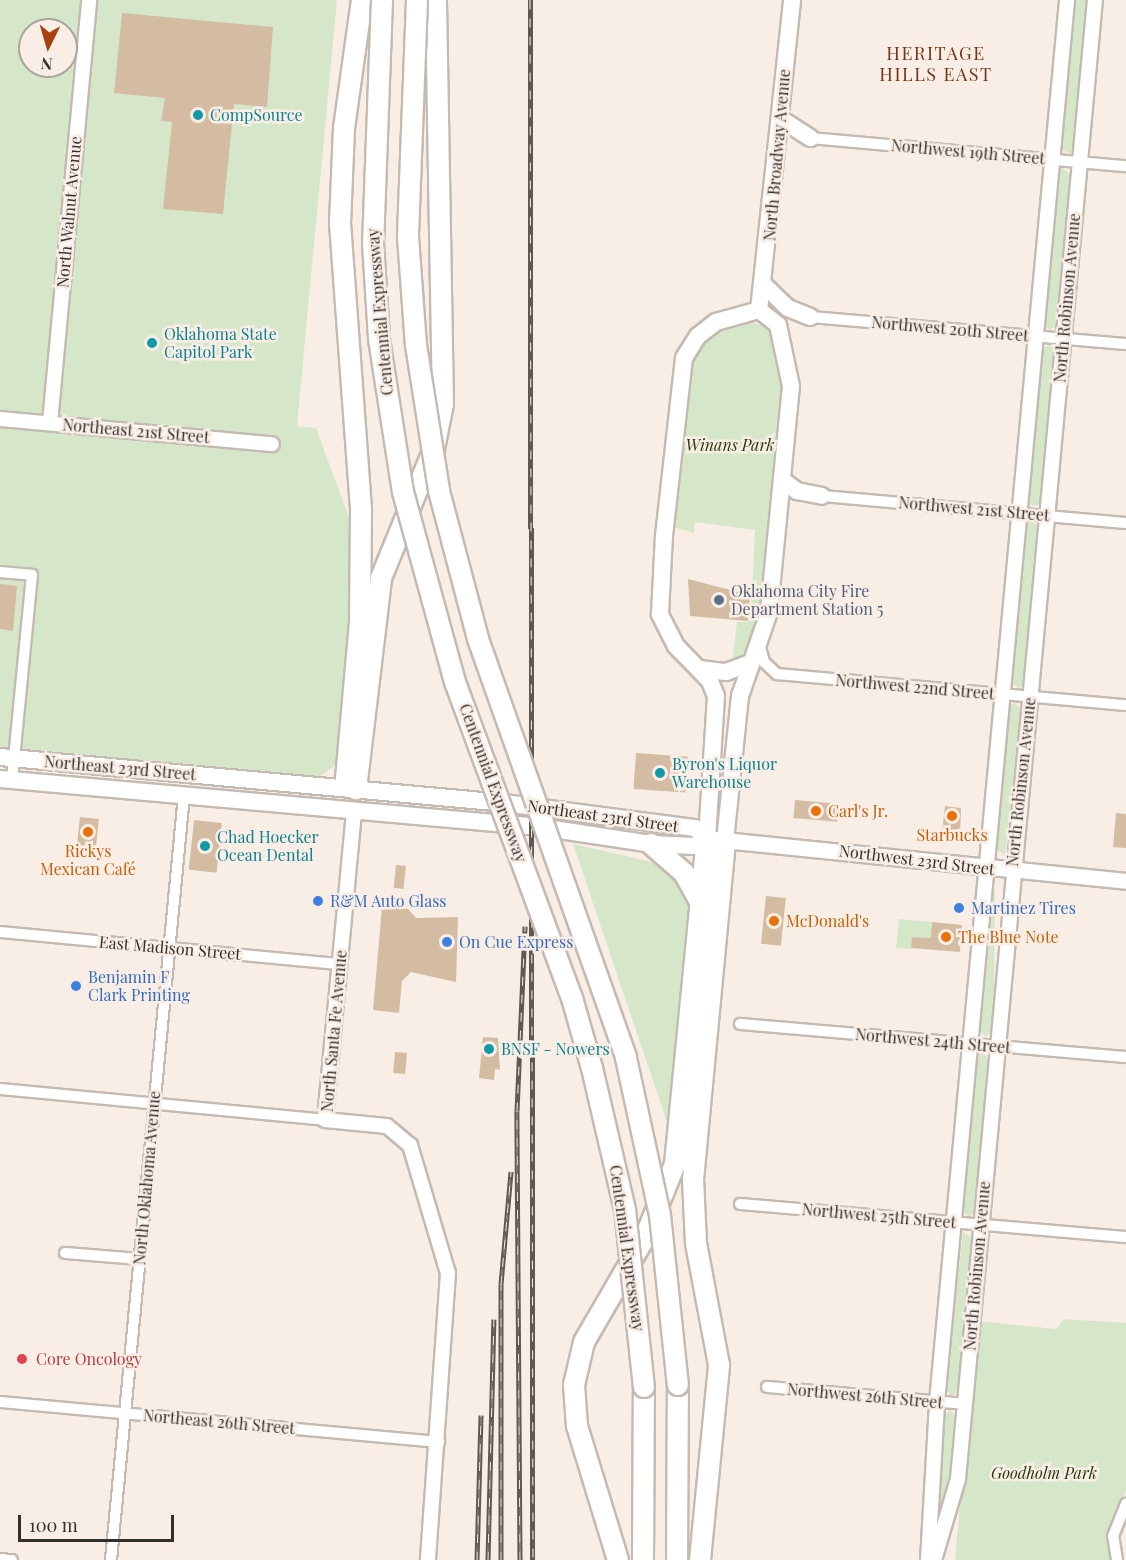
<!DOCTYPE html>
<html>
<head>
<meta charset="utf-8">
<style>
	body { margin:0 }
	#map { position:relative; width:1126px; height:1560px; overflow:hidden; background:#f9eee6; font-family:"Playfair Display",serif }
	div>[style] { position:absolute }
	.green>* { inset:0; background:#d6e7c9 }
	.building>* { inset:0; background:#d3bca1; transform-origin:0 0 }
	.roads { filter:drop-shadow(2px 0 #c4bab2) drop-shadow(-2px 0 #c4bab2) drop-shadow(0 2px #c4bab2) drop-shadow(0 -2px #c4bab2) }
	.minor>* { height:10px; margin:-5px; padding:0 5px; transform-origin:5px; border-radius:5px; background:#fff }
	.tertiary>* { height:14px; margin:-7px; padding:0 7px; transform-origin:7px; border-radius:7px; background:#fff }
	.secondary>* { height:15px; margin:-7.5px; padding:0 7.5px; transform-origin:7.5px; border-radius:7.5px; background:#fff }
	.primary>* { height:16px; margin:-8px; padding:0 8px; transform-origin:8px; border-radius:8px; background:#fff }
	.motorway>* { height:20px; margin:-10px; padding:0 10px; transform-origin:10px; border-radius:10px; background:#fff }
	.rail>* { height:5px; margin-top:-2.5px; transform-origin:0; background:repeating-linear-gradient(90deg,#f9eee6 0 9px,#5e5955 0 18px); box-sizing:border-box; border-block:2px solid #5e5955 }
	.bridges { filter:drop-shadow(2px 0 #c4bab2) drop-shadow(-2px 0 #c4bab2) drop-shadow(0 2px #c4bab2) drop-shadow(0 -2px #c4bab2) }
	.motorway-bridge>* { height:20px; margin:-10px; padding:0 10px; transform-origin:10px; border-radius:10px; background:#fff }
	.dots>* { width:16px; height:16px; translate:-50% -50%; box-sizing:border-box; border:3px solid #f9eee6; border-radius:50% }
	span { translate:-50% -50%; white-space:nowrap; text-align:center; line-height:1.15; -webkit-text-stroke:5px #f9eee6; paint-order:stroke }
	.culture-label { font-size:16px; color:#0d838f }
	.left { translate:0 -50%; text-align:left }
	.street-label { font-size:16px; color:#332f2c }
	.park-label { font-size:16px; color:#253b0c; font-style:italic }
	.service-label { font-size:16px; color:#4e5e75 }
	.food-label { font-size:16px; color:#c56008 }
	.shop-label { font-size:16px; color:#366cbe }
	.health-label { font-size:16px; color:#be3a42 }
	.neighbourhood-label { font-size:18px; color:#763419; letter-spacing:1.5px }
	.north { position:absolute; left:18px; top:18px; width:60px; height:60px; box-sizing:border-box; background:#f9eee6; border:2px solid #aaa29c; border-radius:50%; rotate:185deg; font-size:16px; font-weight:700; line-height:24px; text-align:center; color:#332f2c }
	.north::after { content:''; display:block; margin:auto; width:21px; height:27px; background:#a64110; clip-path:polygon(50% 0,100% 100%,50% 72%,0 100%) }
	.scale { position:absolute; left:18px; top:1515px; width:156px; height:27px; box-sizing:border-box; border:3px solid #332f2c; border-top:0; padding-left:8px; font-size:18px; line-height:21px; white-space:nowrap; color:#332f2c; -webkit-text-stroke:4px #f9eee6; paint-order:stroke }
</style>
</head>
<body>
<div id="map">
	<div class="green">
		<i style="clip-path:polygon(evenodd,0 0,337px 0,297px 426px,316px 428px,350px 520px,349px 636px,339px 752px,337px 764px,320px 776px,0 747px,0 0,30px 30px,66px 30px,66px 66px,30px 66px,30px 30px)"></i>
		<i style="clip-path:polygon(1072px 0,1090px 0,1076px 147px,1069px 154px,1058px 145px)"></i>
		<i style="clip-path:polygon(1062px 168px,1073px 176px,1059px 326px,1049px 329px,1042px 325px,1057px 172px)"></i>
		<i style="clip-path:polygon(743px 319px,771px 329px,785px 367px,765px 598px,755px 637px,738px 660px,733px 656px,737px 622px,748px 622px,751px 615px,755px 530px,695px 522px,694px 533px,672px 527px,687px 371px,696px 350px,712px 333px)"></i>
		<i style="clip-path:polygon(1050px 345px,1056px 351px,1042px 504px,1032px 506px,1026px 498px,1041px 348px)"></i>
		<i style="clip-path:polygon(1032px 521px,1040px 529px,1025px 683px,1019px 688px,1010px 683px,1024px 526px)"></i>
		<i style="clip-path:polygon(1015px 703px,1023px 712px,1005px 856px,997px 849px,1003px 741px,1007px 706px)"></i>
		<i style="clip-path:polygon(573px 844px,666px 865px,680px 880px,691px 905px,671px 1134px)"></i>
		<i style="clip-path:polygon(995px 890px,994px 997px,992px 1030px,986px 1037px,978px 1030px,990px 892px)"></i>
		<i style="clip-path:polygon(899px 919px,932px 922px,931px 938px,913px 937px,911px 949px,896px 948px)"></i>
		<i style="clip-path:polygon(982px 1052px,989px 1060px,976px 1211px,969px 1217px,961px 1210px,976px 1055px)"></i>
		<i style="clip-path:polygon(963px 1232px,973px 1239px,960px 1390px,952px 1396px,945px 1390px)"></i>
		<i style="clip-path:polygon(1064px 1319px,1126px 1323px,1126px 1491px,1110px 1523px,1111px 1560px,955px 1560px,977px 1321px,1056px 1329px)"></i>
		<i style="clip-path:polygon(950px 1410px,956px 1417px,950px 1483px,936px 1537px,942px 1417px)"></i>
	</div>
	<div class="building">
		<i style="clip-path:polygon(122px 13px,273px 27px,267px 107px,234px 104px,223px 214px,163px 209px,172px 122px,161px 121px,165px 98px,114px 93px)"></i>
		<i style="clip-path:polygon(688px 579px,750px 595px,748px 621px,690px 616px)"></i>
		<i style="clip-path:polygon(0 584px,17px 586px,13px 631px,0 629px)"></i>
		<i style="left:636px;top:753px;width:52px;height:36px;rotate:4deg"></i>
		<i style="left:795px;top:800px;width:44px;height:18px;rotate:5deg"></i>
		<i style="clip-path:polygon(945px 806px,961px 808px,960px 834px,942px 833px)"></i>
		<i style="clip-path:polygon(1116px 813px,1126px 814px,1126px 848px,1113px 847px)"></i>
		<i style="left:80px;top:817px;width:19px;height:28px;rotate:6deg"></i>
		<i style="left:194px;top:820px;width:28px;height:50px;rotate:6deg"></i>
		<i style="left:396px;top:865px;width:10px;height:23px;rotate:6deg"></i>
		<i style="left:766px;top:896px;width:20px;height:48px;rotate:6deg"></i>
		<i style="clip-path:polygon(382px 907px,408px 909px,416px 918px,458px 917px,456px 982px,411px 972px,402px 981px,399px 1013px,373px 1010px)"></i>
		<i style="clip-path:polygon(932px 922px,962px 925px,960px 952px,911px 948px,912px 937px,931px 938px)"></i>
		<i style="clip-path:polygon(483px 1037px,498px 1038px,500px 1070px,495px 1069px,494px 1080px,479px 1078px)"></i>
		<i style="left:395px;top:1052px;width:12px;height:21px;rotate:5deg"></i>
	</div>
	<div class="roads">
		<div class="minor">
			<i style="left:810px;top:138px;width:317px;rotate:5.1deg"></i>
			<i style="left:810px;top:317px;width:317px;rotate:4.9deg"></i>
			<i style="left:822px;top:496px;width:305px;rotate:5.1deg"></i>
			<i style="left:0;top:572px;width:32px;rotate:5deg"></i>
			<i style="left:32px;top:575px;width:206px;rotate:95.6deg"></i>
			<i style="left:759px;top:644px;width:19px;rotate:74deg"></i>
			<i style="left:764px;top:662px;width:18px;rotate:43deg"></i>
			<i style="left:777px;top:674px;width:350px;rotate:5.1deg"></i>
			<i style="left:0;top:932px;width:342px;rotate:5.4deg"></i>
			<i style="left:740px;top:1024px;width:387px;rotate:4.9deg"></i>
			<i style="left:0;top:1089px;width:326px;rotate:5.4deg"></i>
			<i style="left:740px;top:1204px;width:387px;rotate:4.9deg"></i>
			<i style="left:65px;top:1253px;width:75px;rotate:4.6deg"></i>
			<i style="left:767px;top:1387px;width:198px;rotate:4.9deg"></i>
			<i style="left:0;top:1402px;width:441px;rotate:5.2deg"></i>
			<i style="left:0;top:1559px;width:12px;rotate:5deg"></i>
			<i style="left:111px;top:1560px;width:768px;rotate:-84.55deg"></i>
			<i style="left:1117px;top:1560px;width:24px;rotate:-99deg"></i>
			<i style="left:1113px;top:1536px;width:35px;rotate:-68deg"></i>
		</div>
		<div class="tertiary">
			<i style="left:0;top:419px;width:273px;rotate:5.3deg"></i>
			<i style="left:50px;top:423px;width:425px;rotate:-84.7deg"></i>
			<i style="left:354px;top:812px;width:309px;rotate:95.4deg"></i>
			<i style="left:325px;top:1120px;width:62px;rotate:5.5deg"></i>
			<i style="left:387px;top:1126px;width:30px;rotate:40deg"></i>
			<i style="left:410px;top:1145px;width:134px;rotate:73.5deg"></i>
			<i style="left:448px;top:1273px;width:288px;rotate:94deg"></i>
			<i style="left:928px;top:1560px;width:158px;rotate:-86.7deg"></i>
			<i style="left:937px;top:1402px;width:1408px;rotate:-84.7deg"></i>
			<i style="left:934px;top:1560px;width:84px;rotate:-73.5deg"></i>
			<i style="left:958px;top:1479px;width:1485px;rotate:-84.71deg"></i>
		</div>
		<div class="secondary">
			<i style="left:714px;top:839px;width:414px;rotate:5.8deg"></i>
		</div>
		<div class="primary">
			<i style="left:781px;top:119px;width:35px;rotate:33deg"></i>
			<i style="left:764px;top:285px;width:33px;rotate:44deg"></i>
			<i style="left:788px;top:308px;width:24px;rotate:22deg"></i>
			<i style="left:759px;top:310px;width:312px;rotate:-83.9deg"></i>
			<i style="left:782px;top:480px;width:19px;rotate:36deg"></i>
			<i style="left:797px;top:491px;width:25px;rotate:11deg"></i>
			<i style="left:700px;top:669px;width:26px;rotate:7deg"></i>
			<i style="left:726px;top:672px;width:23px;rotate:-20deg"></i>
			<i style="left:0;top:757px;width:506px;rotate:5.21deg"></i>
			<i style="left:504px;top:803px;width:193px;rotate:7.5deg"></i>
			<i style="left:695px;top:828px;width:16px;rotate:43deg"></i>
			<i style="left:0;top:779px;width:542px;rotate:5.08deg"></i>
			<i style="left:540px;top:827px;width:112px;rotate:8.7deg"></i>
			<i style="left:651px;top:844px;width:43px;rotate:2.7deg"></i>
			<i style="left:694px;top:846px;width:15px;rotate:-28deg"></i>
			<i style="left:707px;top:839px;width:143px;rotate:-86.4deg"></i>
			<i style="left:716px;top:696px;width:16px;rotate:-112deg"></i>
			<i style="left:710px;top:681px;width:49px;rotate:-134.2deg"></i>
			<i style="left:676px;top:646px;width:36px;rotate:-117deg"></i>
			<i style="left:660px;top:614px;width:78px;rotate:-87.1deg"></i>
			<i style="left:664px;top:536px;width:179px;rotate:-83.6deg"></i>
			<i style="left:684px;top:358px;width:26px;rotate:-58deg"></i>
			<i style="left:698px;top:336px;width:23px;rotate:-38deg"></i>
			<i style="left:716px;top:322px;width:45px;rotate:-15.6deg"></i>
			<i style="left:759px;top:310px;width:24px;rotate:38deg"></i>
			<i style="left:778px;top:325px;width:62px;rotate:78deg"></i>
			<i style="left:791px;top:386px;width:227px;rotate:95.6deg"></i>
			<i style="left:769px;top:612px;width:89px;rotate:109deg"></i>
			<i style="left:740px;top:696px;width:145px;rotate:95.9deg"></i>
		</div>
		<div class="motorway">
			<i style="left:362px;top:0;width:129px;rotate:98deg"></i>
			<i style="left:344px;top:128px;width:95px;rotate:92.4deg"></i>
			<i style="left:340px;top:223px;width:288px;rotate:85.8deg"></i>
			<i style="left:361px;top:510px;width:112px;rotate:90.5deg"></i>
			<i style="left:360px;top:622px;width:157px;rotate:95.1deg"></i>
			<i style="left:346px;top:778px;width:15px;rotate:48deg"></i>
			<i style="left:356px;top:789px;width:212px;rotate:-83.2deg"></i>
			<i style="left:381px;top:578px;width:139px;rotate:-67.7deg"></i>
			<i style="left:434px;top:449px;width:46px;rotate:-78.7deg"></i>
			<i style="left:443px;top:404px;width:404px;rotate:-91deg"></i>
			<i style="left:651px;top:844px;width:44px;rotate:41.3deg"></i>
			<i style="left:684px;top:873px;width:33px;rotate:61deg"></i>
			<i style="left:618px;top:1560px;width:140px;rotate:-107deg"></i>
			<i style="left:577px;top:1426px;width:41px;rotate:-94.2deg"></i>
			<i style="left:574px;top:1385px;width:44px;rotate:-76.9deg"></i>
			<i style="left:584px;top:1342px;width:124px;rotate:-59.9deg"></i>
			<i style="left:646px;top:1235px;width:77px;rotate:-67.8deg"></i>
			<i style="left:675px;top:1164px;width:327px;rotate:-84.4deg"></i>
			<i style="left:643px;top:1560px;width:173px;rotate:-89.7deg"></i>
			<i style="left:677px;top:1560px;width:175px;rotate:-89.7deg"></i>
			<i style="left:700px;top:1560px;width:196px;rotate:-84.4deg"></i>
			<i style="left:719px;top:1365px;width:124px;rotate:-100.7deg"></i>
			<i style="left:696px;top:1243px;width:63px;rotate:-92.7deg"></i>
			<i style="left:693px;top:1180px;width:342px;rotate:-84.6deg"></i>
		</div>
	</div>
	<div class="rail">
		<i style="left:530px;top:0;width:1560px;rotate:89.89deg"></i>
		<i style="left:477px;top:1560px;width:145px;rotate:-88.4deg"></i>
		<i style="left:488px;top:1560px;width:241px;rotate:-88.6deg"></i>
		<i style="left:501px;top:1560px;width:276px;rotate:-90deg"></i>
		<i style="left:501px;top:1284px;width:113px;rotate:-84.9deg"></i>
		<i style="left:520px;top:1560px;width:449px;rotate:-90.4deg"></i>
		<i style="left:517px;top:1111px;width:185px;rotate:-87.5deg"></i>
	</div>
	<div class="bridges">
		<div class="motorway-bridge">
			<i style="left:382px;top:0;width:243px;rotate:92.1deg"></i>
			<i style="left:373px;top:243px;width:96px;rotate:86.4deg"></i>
			<i style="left:379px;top:339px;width:155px;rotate:81.1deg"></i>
			<i style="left:403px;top:492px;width:197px;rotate:74.7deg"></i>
			<i style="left:455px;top:682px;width:337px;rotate:69.7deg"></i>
			<i style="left:572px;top:998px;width:73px;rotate:74.1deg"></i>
			<i style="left:592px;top:1068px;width:146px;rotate:76.9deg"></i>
			<i style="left:625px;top:1210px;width:178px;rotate:83.9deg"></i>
			<i style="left:417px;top:0;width:237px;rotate:92.2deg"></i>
			<i style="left:408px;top:237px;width:108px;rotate:85.8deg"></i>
			<i style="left:416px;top:345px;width:148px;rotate:81deg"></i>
			<i style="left:439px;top:491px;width:153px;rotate:75.2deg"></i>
			<i style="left:478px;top:639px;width:444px;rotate:70.5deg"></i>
			<i style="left:626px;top:1058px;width:161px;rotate:77.8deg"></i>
			<i style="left:660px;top:1215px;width:171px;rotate:84deg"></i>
		</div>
	</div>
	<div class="dots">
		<i style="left:198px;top:115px;background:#0f9aa8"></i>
		<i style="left:152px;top:343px;background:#0f9aa8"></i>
		<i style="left:719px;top:600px;background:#5c6f8a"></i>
		<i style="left:660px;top:773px;background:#0f9aa8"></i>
		<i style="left:816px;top:811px;background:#e8710a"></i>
		<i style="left:952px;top:816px;background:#e8710a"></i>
		<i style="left:88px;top:832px;background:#e8710a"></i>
		<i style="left:205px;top:846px;background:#0f9aa8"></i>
		<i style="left:318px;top:901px;background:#3f7fe0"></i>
		<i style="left:959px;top:908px;background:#3f7fe0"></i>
		<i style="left:774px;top:921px;background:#e8710a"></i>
		<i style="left:946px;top:937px;background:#e8710a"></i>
		<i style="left:447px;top:942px;background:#3f7fe0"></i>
		<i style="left:76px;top:986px;background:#3f7fe0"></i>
		<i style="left:489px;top:1049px;background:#0f9aa8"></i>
		<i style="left:22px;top:1359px;background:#e0444e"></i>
	</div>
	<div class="culture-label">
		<span class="left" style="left:210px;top:115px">CompSource</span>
		<span class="left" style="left:164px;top:343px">Oklahoma State<br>Capitol Park</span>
		<span class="left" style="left:672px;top:773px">Byron's Liquor<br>Warehouse</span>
		<span class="left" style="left:217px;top:846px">Chad Hoecker<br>Ocean Dental</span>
		<span class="left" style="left:501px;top:1049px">BNSF - Nowers</span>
	</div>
	<div class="street-label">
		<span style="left:968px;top:152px;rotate:5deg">Northwest 19th Street</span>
		<span style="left:777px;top:155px;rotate:-85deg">North Broadway Avenue</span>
		<span style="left:69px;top:212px;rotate:-85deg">North Walnut Avenue</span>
		<span style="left:1067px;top:298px;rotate:-85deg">North Robinson Avenue</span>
		<span style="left:380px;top:312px;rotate:-95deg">Centennial Expressway</span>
		<span style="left:950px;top:329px;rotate:5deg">Northwest 20th Street</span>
		<span style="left:136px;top:431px;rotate:5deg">Northeast 21st Street</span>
		<span style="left:974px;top:509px;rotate:5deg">Northwest 21st Street</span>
		<span style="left:915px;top:687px;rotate:5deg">Northwest 22nd Street</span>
		<span style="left:120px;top:768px;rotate:5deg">Northeast 23rd Street</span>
		<span style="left:1021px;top:782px;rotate:-84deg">North Robinson Avenue</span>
		<span style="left:493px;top:783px;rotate:70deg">Centennial Expressway</span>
		<span style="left:603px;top:816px;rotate:8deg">Northeast 23rd Street</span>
		<span style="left:917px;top:860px;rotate:7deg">Northwest 23rd Street</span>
		<span style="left:170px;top:948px;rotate:5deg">East Madison Street</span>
		<span style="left:334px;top:1031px;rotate:-85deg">North Santa Fe Avenue</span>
		<span style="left:933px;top:1041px;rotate:5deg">Northwest 24th Street</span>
		<span style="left:147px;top:1178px;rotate:-85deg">North Oklahoma Avenue</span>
		<span style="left:879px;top:1216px;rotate:5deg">Northwest 25th Street</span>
		<span style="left:627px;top:1248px;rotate:82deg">Centennial Expressway</span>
		<span style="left:977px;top:1266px;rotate:-85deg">North Robinson Avenue</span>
		<span style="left:865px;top:1396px;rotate:5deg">Northwest 26th Street</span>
		<span style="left:219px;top:1422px;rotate:5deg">Northeast 26th Street</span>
	</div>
	<div class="park-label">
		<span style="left:730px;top:445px">Winans Park</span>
		<span style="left:1044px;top:1473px">Goodholm Park</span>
	</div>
	<div class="service-label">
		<span class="left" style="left:731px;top:600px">Oklahoma City Fire<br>Department Station 5</span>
	</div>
	<div class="food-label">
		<span class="left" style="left:828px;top:811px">Carl's Jr.</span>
		<span style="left:952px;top:835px">Starbucks</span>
		<span style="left:88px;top:860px">Rickys<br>Mexican Café</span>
		<span class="left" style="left:786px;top:921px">McDonald's</span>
		<span class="left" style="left:958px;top:937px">The Blue Note</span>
	</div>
	<div class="shop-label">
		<span class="left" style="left:330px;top:901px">R&amp;M Auto Glass</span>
		<span class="left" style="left:971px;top:908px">Martinez Tires</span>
		<span class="left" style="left:459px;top:942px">On Cue Express</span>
		<span class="left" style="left:88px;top:986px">Benjamin F<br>Clark Printing</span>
	</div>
	<div class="health-label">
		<span class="left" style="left:36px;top:1359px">Core Oncology</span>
	</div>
	<div class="neighbourhood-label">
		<span style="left:936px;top:64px">HERITAGE<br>HILLS EAST</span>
	</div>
	<div class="north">N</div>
	<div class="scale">100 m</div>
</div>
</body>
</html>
